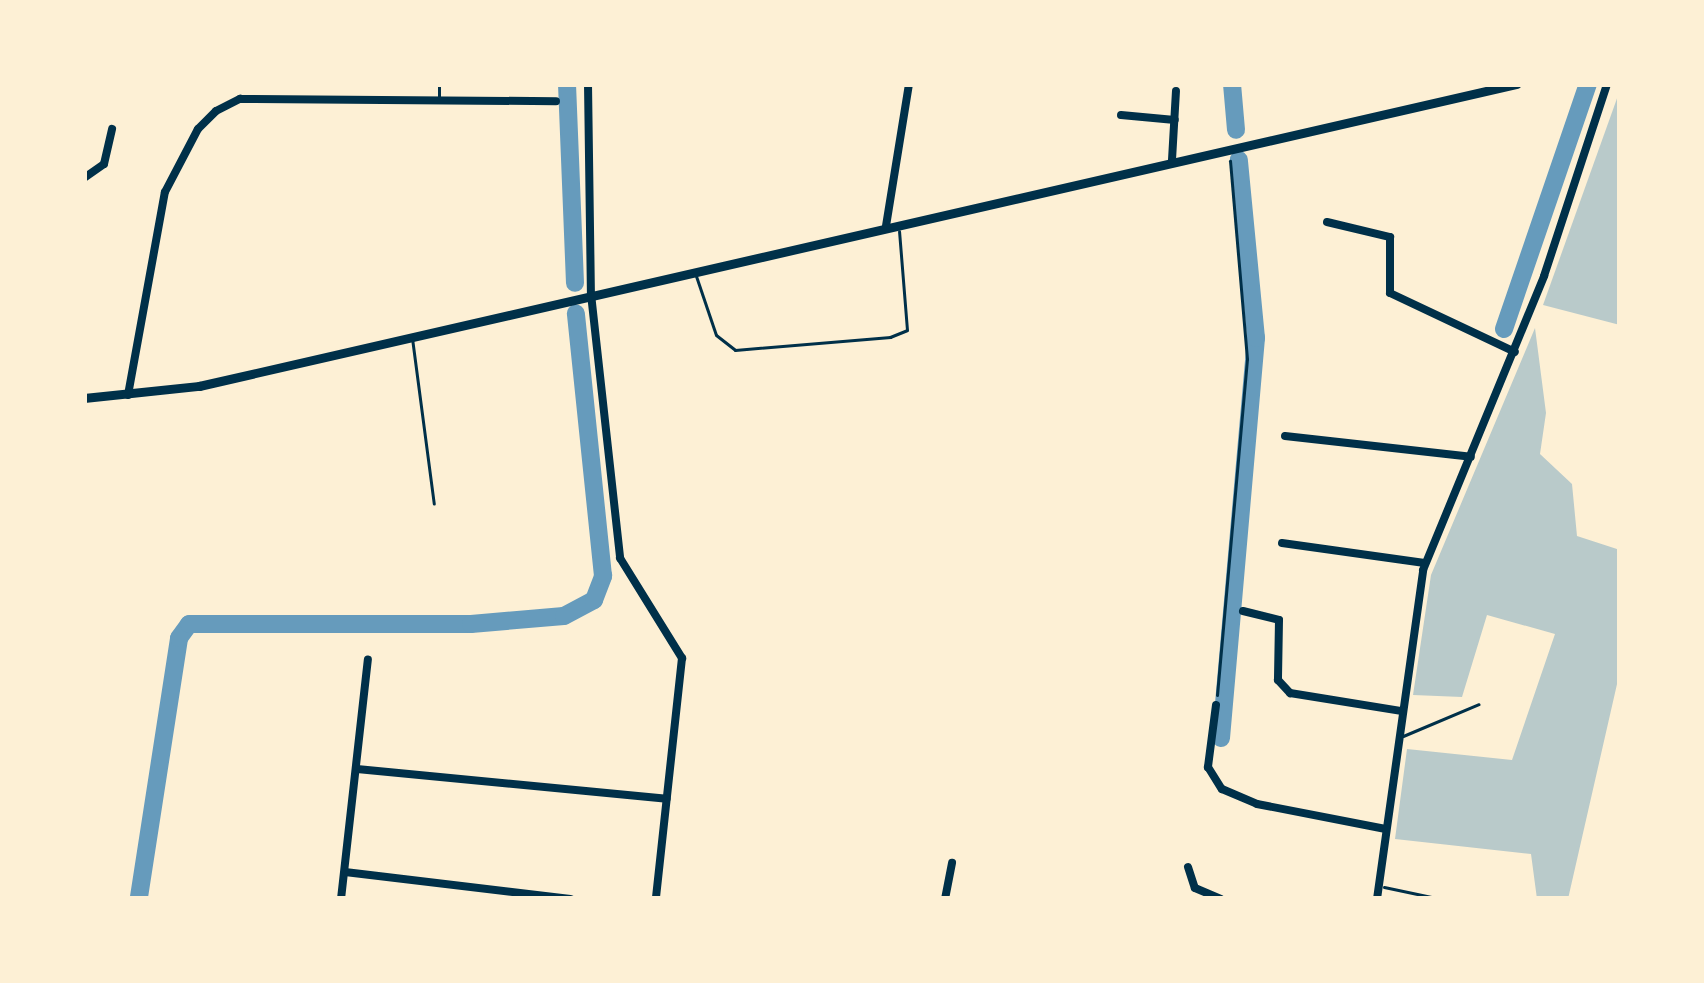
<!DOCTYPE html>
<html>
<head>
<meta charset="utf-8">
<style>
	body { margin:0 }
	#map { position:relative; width:1704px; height:983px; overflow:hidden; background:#fdf0d5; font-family:"PT Sans Narrow",sans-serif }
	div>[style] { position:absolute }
	.green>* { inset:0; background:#b9caca }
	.canal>* { height:18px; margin:-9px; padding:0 9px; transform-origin:9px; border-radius:9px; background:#669bbc }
	.path>* { height:3px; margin:-1.5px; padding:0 1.5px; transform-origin:1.5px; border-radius:1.5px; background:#003049 }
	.service>* { height:3px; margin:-1.5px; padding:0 1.5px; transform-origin:1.5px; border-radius:1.5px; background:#003049 }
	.minor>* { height:8px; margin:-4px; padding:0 4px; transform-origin:4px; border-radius:4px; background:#003049 }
	.tertiary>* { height:9px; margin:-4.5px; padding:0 4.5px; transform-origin:4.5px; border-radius:4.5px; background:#003049 }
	span { translate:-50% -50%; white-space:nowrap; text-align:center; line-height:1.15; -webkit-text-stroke:12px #fdf0d5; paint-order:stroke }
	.frame { position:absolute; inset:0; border:87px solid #fdf0d5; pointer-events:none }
</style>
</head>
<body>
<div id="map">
	<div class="green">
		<i style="clip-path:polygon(1620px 90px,1620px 325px,1543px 305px)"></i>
		<i style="clip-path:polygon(1535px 328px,1546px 413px,1540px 454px,1572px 484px,1577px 536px,1620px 550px,1620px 671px,1568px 899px,1537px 899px,1531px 854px,1395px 839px,1407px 749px,1512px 760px,1555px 634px,1487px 615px,1462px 697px,1413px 695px,1431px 575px)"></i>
	</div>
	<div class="canal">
		<i style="left:567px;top:84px;width:199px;rotate:87.7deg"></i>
		<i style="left:1232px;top:84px;width:46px;rotate:85deg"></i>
		<i style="left:1504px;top:329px;width:259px;rotate:-71.1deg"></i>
		<i style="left:1221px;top:738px;width:402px;rotate:-85deg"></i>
		<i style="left:1256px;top:338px;width:179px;rotate:-95.5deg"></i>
		<i style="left:139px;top:897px;width:262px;rotate:-81.2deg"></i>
		<i style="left:179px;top:638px;width:17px;rotate:-54deg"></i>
		<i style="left:189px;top:624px;width:282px"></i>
		<i style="left:471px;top:624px;width:93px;rotate:-4.9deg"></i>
		<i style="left:564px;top:616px;width:34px;rotate:-28deg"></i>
		<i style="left:594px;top:600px;width:26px;rotate:-69deg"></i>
		<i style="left:603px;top:576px;width:264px;rotate:-95.9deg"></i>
	</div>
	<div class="path">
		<i style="left:1217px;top:695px;width:337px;rotate:-84.9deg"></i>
		<i style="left:1247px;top:359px;width:199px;rotate:-94.9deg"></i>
	</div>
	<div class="service">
		<i style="left:439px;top:84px;width:16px;rotate:90deg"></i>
		<i style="left:695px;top:273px;width:65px;rotate:71.3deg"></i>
		<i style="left:716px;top:335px;width:24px;rotate:38deg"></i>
		<i style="left:735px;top:350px;width:156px;rotate:-4.8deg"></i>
		<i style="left:890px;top:337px;width:18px;rotate:-22deg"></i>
		<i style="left:907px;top:330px;width:99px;rotate:-94.6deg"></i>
		<i style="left:412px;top:338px;width:167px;rotate:82.5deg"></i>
		<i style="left:1403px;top:736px;width:82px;rotate:-22.8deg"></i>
		<i style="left:1384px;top:887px;width:58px;rotate:11.9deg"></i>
	</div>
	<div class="minor">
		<i style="left:588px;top:84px;width:210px;rotate:89.2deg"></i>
		<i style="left:591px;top:294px;width:266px;rotate:83.7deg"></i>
		<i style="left:620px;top:558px;width:118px;rotate:58.2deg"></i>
		<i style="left:682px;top:658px;width:242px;rotate:96.2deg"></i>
		<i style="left:1121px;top:115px;width:54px;rotate:5.3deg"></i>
		<i style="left:1172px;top:160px;width:69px;rotate:-86.7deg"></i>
		<i style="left:84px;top:178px;width:24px;rotate:-35deg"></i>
		<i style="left:104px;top:164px;width:36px;rotate:-77deg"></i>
		<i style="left:1327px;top:222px;width:65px;rotate:13.4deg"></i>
		<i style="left:1390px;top:237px;width:56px;rotate:90deg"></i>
		<i style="left:1390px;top:293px;width:138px;rotate:25.3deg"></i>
		<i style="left:886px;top:226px;width:144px;rotate:-80.8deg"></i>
		<i style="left:128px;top:395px;width:206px;rotate:-79.7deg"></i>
		<i style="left:165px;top:192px;width:71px;rotate:-62.4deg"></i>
		<i style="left:198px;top:129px;width:25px;rotate:-45deg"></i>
		<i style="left:216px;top:111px;width:27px;rotate:-27deg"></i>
		<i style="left:240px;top:99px;width:316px;rotate:0.4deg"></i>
		<i style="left:1285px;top:436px;width:187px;rotate:6.4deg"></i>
		<i style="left:1282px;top:543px;width:144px;rotate:8deg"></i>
		<i style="left:1243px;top:611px;width:37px;rotate:14deg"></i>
		<i style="left:1279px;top:620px;width:60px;rotate:91deg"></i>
		<i style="left:1278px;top:680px;width:18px;rotate:47deg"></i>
		<i style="left:1290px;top:693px;width:112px;rotate:9.2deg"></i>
		<i style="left:1216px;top:705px;width:63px;rotate:97.4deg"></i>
		<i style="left:1208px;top:767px;width:26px;rotate:58deg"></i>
		<i style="left:1222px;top:789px;width:38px;rotate:23deg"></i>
		<i style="left:1257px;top:804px;width:131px;rotate:11deg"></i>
		<i style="left:357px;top:769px;width:311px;rotate:5.5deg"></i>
		<i style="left:1188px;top:867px;width:22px;rotate:72deg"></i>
		<i style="left:1195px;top:888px;width:28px;rotate:23deg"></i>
		<i style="left:345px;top:872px;width:227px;rotate:6.8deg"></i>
		<i style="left:341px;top:899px;width:241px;rotate:-83.6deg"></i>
		<i style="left:945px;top:899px;width:37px;rotate:-79deg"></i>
		<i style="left:1377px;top:899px;width:332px;rotate:-82deg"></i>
		<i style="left:1423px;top:570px;width:318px;rotate:-67.6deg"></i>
		<i style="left:1544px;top:276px;width:202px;rotate:-71.8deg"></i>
	</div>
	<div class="tertiary">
		<i style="left:84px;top:398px;width:116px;rotate:-6deg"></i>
		<i style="left:199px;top:386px;width:1352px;rotate:-12.91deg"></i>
	</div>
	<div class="frame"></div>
</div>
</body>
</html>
